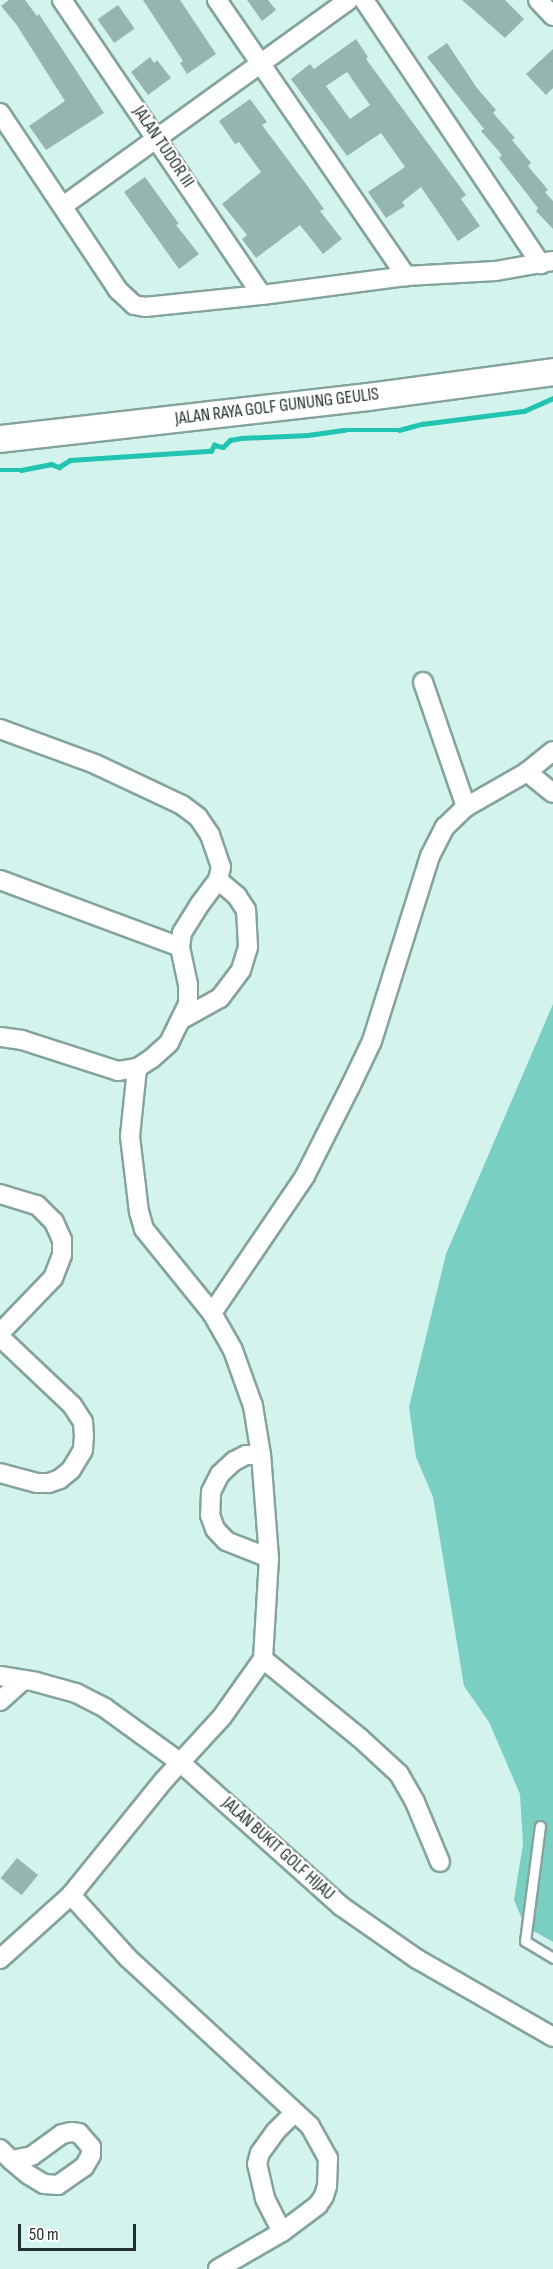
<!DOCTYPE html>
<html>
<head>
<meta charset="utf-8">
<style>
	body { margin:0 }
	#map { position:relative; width:553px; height:2269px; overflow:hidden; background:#d3f3ed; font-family:"Sofia Sans Condensed",sans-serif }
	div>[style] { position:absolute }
	.green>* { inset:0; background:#78cfc2 }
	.stream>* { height:4.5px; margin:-2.25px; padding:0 2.25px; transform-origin:2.25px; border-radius:2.25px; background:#21c3b1 }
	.building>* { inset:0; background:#97b5af; transform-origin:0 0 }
	.roads { filter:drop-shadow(2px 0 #85a39d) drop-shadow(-2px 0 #85a39d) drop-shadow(0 2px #85a39d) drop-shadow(0 -2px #85a39d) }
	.service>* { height:9px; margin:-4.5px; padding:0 4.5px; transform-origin:4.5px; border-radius:4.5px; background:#fff }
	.minor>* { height:18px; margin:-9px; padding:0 9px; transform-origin:9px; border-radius:9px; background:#fff }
	.secondary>* { height:26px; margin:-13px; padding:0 13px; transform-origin:13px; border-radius:13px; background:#fff }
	span { translate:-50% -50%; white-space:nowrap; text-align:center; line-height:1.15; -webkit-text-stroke:5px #fff; paint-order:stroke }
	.street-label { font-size:18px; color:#24302e }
	.scale { position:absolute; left:18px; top:2224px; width:118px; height:27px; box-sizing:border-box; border:3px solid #24302e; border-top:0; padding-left:8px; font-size:18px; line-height:21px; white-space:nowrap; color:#24302e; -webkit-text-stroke:4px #fff; paint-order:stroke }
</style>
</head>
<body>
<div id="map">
	<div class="green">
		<i style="clip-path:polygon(553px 1004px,553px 1942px,525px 1926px,514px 1900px,523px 1844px,520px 1794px,489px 1722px,464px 1686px,433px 1497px,416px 1457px,409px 1407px,446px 1254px)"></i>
	</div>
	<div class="stream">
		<i style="left:0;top:470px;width:21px"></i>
		<i style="left:21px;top:470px;width:31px;rotate:-11deg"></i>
		<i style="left:51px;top:464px;width:9px;rotate:21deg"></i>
		<i style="left:59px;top:467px;width:13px;rotate:-32deg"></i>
		<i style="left:70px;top:460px;width:141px;rotate:-3.7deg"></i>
		<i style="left:211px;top:451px;width:7px;rotate:-63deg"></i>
		<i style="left:214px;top:445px;width:9px;rotate:13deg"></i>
		<i style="left:223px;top:447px;width:10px;rotate:-45deg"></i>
		<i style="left:230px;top:440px;width:11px;rotate:-10deg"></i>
		<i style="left:241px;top:438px;width:67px;rotate:-2.6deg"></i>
		<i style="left:308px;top:435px;width:37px;rotate:-8deg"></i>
		<i style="left:345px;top:430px;width:54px"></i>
		<i style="left:399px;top:430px;width:24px;rotate:-15deg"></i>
		<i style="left:422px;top:424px;width:103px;rotate:-7.3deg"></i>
		<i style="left:524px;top:411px;width:32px;rotate:-24deg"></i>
	</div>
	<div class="building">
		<i style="clip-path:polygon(9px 0,25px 0,37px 16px,39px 14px,104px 113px,46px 150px,29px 126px,65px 101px,16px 24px,1px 6px)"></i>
		<i style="clip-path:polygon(143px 0,180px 0,216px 54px,187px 74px,180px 63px,183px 61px)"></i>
		<i style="clip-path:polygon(247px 0,268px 0,276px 10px,262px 21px)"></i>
		<i style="clip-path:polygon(462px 0,505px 0,524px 19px,505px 38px)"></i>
		<i style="left:118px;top:5px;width:29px;height:25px;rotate:55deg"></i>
		<i style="clip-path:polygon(evenodd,356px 39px,368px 57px,366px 59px,466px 195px,461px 199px,480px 226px,458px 241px,421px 187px,402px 202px,405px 206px,386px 218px,368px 192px,405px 167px,381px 133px,347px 156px,291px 79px,310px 64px,314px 69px,356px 39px,347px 72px,370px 105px,350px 119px,326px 86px,347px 72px)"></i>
		<i style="clip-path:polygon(447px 43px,477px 88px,496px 110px,493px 113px,515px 138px,512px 140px,531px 163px,528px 166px,548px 190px,545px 192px,553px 201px,553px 229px,536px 211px,538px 208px,499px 158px,502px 155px,481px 131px,484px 129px,427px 57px)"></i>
		<i style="clip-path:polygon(553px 49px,553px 88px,546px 95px,526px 74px)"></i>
		<i style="clip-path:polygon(150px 57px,154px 63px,157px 60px,171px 78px,148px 95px,131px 72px)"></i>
		<i style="clip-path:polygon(250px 99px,267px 122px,262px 125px,306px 184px,324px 209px,320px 211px,342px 239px,323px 254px,300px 225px,256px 258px,242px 239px,247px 235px,222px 204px,261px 172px,239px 142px,235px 144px,219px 121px)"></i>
		<i style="clip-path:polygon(145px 177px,179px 224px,176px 225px,199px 254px,179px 269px,124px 192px)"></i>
		<i style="left:17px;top:1858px;width:27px;height:26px;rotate:39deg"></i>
	</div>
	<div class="roads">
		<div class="service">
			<i style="left:540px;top:1826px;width:116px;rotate:97.4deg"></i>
			<i style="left:525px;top:1941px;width:33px;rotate:31deg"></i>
		</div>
		<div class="minor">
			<i style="left:62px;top:0;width:356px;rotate:55.9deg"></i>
			<i style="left:217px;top:0;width:335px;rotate:55.6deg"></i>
			<i style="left:364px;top:0;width:318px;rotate:56.2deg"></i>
			<i style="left:538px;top:0;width:22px;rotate:47deg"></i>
			<i style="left:0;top:113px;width:213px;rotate:56.3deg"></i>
			<i style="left:118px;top:290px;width:22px;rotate:43deg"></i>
			<i style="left:134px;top:305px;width:11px;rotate:10deg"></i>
			<i style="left:145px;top:307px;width:118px;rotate:-5.9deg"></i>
			<i style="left:262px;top:295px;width:145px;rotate:-7.5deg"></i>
			<i style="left:406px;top:276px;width:90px;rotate:-3.2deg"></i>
			<i style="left:496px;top:271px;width:58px;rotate:-10deg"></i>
			<i style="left:63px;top:206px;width:352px;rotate:-35.8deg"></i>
			<i style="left:423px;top:682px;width:132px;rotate:71deg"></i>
			<i style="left:0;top:729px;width:101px;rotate:20.2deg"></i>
			<i style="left:95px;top:764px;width:96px;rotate:25.2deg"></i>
			<i style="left:182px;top:805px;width:20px;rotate:37deg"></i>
			<i style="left:198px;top:817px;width:22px;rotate:56deg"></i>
			<i style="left:210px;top:835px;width:34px;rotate:71deg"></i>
			<i style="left:221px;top:867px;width:13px;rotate:103deg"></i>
			<i style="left:218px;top:880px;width:30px;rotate:127deg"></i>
			<i style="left:200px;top:904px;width:34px;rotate:122deg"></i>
			<i style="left:182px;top:933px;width:14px;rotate:98deg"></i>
			<i style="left:180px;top:947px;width:38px;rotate:78deg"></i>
			<i style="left:188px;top:984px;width:20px;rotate:90deg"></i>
			<i style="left:188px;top:1004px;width:43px;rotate:116deg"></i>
			<i style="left:169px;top:1043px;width:24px;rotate:138deg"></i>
			<i style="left:151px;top:1059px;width:17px;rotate:147deg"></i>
			<i style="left:137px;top:1068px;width:19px;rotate:171deg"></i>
			<i style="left:118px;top:1071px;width:101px;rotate:-162.1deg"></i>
			<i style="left:22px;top:1040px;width:22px;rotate:-172deg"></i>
			<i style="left:527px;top:772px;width:33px;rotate:39deg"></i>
			<i style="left:0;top:880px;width:192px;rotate:20.4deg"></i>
			<i style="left:182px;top:1019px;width:43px;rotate:-28.9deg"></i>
			<i style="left:220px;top:998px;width:35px;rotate:-53deg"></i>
			<i style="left:241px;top:970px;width:24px;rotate:-73deg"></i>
			<i style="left:248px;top:947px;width:37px;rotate:-93deg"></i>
			<i style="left:246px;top:910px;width:17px;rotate:-123deg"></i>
			<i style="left:237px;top:896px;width:25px;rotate:-140deg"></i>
			<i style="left:0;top:1194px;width:39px;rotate:17deg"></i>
			<i style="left:37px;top:1205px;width:24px;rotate:45deg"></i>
			<i style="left:54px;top:1222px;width:20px;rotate:66deg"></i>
			<i style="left:62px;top:1240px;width:15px;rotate:90deg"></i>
			<i style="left:62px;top:1255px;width:25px;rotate:111deg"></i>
			<i style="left:53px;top:1278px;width:76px;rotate:133.9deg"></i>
			<i style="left:212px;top:1313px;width:166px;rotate:-55.8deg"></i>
			<i style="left:305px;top:1176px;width:102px;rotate:-63.2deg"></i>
			<i style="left:351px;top:1085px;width:49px;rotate:-64.5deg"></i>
			<i style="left:372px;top:1041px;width:194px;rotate:-72.6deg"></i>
			<i style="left:430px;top:856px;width:33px;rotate:-63deg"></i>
			<i style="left:445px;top:827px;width:29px;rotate:-44deg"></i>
			<i style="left:466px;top:807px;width:70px;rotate:-29.8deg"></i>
			<i style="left:527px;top:772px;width:33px;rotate:-39deg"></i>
			<i style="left:0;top:1337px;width:99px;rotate:43.4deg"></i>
			<i style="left:72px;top:1405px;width:20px;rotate:57deg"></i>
			<i style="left:83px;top:1422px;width:13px;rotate:86deg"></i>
			<i style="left:84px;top:1435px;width:15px;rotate:94deg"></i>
			<i style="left:83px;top:1450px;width:23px;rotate:121deg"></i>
			<i style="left:71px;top:1470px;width:14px;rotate:141deg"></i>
			<i style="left:60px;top:1479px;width:12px;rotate:160deg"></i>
			<i style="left:49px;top:1483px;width:12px;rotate:180deg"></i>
			<i style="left:37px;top:1483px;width:38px;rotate:-165deg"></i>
			<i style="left:261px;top:1455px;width:15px;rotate:180deg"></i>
			<i style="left:246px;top:1455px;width:13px;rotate:153deg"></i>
			<i style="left:234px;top:1461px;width:19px;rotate:137deg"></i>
			<i style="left:220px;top:1474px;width:20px;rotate:117deg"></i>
			<i style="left:211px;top:1492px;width:23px;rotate:92deg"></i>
			<i style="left:210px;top:1515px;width:15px;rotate:70deg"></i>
			<i style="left:215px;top:1529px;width:16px;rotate:47deg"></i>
			<i style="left:226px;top:1541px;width:46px;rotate:21.6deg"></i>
			<i style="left:263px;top:1659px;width:125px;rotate:39.2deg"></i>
			<i style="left:360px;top:1738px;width:53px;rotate:42.7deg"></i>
			<i style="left:399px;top:1774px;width:32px;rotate:60deg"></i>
			<i style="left:415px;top:1802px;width:65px;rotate:67.4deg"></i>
			<i style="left:0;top:1676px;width:36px;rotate:9deg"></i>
			<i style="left:36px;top:1682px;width:41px;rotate:15.4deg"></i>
			<i style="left:76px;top:1693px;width:33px;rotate:27deg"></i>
			<i style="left:105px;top:1708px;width:94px;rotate:35.9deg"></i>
			<i style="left:181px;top:1763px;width:215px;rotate:41.8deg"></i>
			<i style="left:341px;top:1906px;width:93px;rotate:34.9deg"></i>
			<i style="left:417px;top:1959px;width:157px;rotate:29.8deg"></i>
			<i style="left:0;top:1701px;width:31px;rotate:-42deg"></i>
			<i style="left:71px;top:1895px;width:85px;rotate:47.9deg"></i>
			<i style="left:128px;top:1958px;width:248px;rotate:42.7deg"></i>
			<i style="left:310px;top:2126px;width:37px;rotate:61deg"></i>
			<i style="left:328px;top:2158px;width:28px;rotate:92deg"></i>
			<i style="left:327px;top:2186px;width:10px;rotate:107deg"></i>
			<i style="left:324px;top:2196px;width:11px;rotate:124deg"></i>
			<i style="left:318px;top:2205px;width:45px;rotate:143.1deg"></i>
			<i style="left:282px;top:2232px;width:74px;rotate:150deg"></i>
			<i style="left:0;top:1959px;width:96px;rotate:-42deg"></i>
			<i style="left:71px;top:1895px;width:149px;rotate:-51deg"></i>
			<i style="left:165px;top:1779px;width:84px;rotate:-47.4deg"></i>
			<i style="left:222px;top:1717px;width:71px;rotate:-54.7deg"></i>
			<i style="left:263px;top:1659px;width:101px;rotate:-86.6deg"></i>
			<i style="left:269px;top:1558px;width:103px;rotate:-94.4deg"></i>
			<i style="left:261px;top:1455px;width:50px;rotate:-99.3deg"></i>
			<i style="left:253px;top:1406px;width:59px;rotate:-109.7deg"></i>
			<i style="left:233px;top:1350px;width:43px;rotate:-119.6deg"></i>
			<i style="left:212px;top:1313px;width:108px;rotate:-129deg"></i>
			<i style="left:144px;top:1229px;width:18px;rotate:-106deg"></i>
			<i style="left:139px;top:1212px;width:77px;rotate:-96.8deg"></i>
			<i style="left:130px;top:1136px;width:68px;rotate:-84.1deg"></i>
			<i style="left:0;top:2149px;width:16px;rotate:45deg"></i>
			<i style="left:11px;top:2160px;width:23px;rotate:40deg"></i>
			<i style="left:29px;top:2175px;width:17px;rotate:31deg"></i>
			<i style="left:44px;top:2184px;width:14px;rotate:4deg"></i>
			<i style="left:58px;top:2185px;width:32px;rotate:-35deg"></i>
			<i style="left:84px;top:2167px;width:14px;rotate:-60deg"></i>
			<i style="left:91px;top:2155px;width:8px;rotate:-90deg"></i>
			<i style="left:91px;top:2147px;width:18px;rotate:-131deg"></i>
			<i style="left:79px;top:2133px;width:8px;rotate:-173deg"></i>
			<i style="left:71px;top:2132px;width:9px;rotate:167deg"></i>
			<i style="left:62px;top:2134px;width:37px;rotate:144deg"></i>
			<i style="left:32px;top:2156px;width:21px;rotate:169deg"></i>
			<i style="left:282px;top:2232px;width:38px;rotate:-117deg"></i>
			<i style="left:265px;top:2198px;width:35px;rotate:-103deg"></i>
			<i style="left:257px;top:2164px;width:11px;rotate:-75deg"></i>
			<i style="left:260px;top:2153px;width:27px;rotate:-54deg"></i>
			<i style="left:276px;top:2131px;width:25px;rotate:-45deg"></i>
		</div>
		<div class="secondary">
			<i style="left:0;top:439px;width:371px;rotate:-6.5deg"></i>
			<i style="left:369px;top:397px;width:186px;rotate:-7.7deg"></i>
		</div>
	</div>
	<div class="street-label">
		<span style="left:163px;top:147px;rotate:56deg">JALAN TUDOR III</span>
		<span style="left:277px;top:407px;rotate:-7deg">JALAN RAYA GOLF GUNUNG GEULIS</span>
		<span style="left:278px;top:1849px;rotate:42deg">JALAN BUKIT GOLF HIJAU</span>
	</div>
	<div class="scale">50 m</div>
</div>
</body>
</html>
